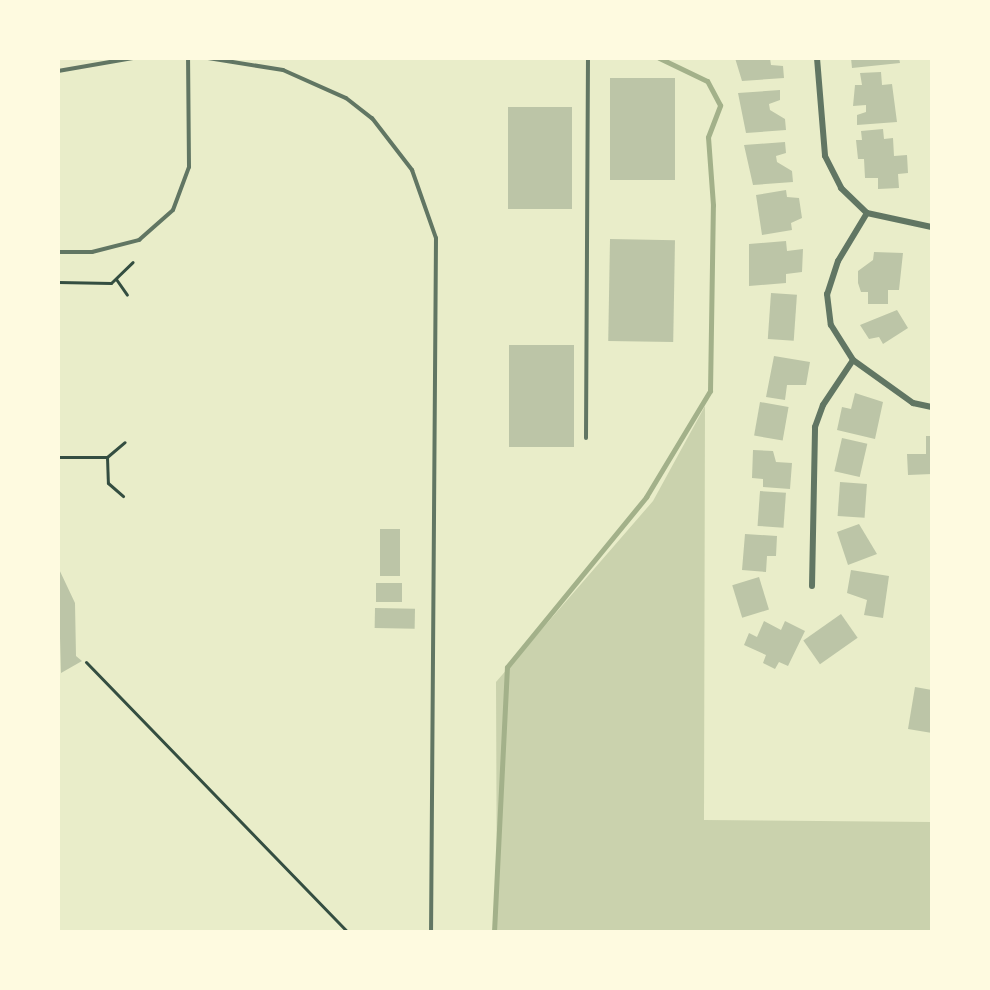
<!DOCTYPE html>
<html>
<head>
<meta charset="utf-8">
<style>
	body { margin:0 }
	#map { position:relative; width:990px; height:990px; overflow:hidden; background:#e9edc9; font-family:"Varela Round",sans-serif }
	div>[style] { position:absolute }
	.green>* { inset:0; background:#cad2ad }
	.stream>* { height:5px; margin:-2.5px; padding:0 2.5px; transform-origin:2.5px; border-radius:2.5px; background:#a3b18a }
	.building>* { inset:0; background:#bcc5a7; transform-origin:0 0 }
	.path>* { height:3px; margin:-1.5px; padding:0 1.5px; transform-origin:1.5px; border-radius:1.5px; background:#344e41 }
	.service>* { height:4px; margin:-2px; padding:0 2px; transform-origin:2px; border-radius:2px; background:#617663 }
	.minor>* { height:6px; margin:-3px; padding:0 3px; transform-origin:3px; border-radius:3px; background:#617663 }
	span { translate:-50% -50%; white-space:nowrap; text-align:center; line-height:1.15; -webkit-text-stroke:6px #fefae0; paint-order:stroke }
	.frame { position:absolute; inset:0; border:60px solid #fefae0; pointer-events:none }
</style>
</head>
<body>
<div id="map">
	<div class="green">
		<i style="clip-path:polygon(705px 406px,704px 820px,931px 822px,931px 931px,497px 931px,496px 682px,653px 501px)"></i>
	</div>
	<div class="stream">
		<i style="left:494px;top:932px;width:265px;rotate:-87.2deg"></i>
		<i style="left:507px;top:667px;width:220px;rotate:-50.7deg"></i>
		<i style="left:646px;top:497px;width:124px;rotate:-58.9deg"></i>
		<i style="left:710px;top:391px;width:186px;rotate:-89.1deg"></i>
		<i style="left:713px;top:205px;width:68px;rotate:-94.2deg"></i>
		<i style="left:708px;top:137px;width:34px;rotate:-69deg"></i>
		<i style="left:720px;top:105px;width:27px;rotate:-118deg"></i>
		<i style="left:707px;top:81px;width:53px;rotate:-154.4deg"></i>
	</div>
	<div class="building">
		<i style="clip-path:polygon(735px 58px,770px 58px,771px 65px,783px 66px,784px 78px,742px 81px)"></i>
		<i style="clip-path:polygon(851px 58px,899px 58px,900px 63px,852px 68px)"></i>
		<i style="clip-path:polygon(881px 72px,882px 85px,892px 84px,897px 122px,857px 125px,857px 115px,866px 112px,866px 105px,853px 106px,855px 85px,862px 85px,860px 73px)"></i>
		<i style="left:610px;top:78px;width:65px;height:102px"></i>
		<i style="clip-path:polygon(780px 90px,780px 100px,769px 104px,770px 110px,785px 119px,786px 130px,746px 133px,738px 93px)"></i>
		<i style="left:508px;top:107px;width:64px;height:102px"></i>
		<i style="clip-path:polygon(883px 129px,884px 139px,893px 138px,894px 156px,907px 155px,908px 173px,898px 174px,899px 188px,878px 189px,878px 178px,865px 178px,864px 159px,858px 159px,856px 140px,862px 140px,861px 131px)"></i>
		<i style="clip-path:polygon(785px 142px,786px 153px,776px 156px,777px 162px,792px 171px,793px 182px,753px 185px,744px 145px)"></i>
		<i style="clip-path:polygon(786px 190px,787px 197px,799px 198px,802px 218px,791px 223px,792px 230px,762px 235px,756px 195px)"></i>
		<i style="left:610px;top:239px;width:65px;height:102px;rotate:1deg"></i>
		<i style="clip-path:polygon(786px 241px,787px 251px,803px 249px,802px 272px,786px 274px,786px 283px,749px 286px,749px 244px)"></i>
		<i style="clip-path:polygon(874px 252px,903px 253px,899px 290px,888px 290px,888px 304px,868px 304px,868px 292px,861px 292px,858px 283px,858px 271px,873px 260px)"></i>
		<i style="left:771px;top:293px;width:26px;height:46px;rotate:4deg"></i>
		<i style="clip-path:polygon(897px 310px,908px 328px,883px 344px,879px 337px,869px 339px,860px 325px)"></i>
		<i style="left:509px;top:345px;width:65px;height:102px"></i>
		<i style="clip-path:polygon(774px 356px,810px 362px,806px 385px,787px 385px,785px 400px,766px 397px)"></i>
		<i style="clip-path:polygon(855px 393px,883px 402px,875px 439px,837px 430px,842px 407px,851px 409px)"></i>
		<i style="left:760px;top:402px;width:29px;height:34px;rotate:10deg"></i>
		<i style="clip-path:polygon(926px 436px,932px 436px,932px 474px,908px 475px,907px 454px,926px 454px)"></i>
		<i style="left:842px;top:438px;width:26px;height:34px;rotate:13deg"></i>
		<i style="clip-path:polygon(753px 450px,773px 451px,776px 462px,792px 463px,790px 489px,763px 487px,763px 479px,752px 478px)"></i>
		<i style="left:840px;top:482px;width:27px;height:34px;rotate:4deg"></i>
		<i style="left:760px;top:491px;width:26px;height:35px;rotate:4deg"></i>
		<i style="clip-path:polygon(859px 524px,877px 554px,848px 565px,837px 532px)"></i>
		<i style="left:380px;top:529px;width:20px;height:47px"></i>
		<i style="clip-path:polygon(745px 534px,777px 536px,776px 556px,767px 556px,766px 572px,742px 570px)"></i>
		<i style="clip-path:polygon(58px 567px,75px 603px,76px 656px,82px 661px,61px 673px)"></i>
		<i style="clip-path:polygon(851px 570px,889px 576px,883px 618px,864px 615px,867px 600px,847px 593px)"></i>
		<i style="left:759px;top:577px;width:34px;height:28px;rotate:73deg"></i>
		<i style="left:376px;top:583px;width:26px;height:19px"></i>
		<i style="left:375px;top:608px;width:40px;height:20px;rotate:1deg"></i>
		<i style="left:841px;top:614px;width:29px;height:46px;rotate:55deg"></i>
		<i style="clip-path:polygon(764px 621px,781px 630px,785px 621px,805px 631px,788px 666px,779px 662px,775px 669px,763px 663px,766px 655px,744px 645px,749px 633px,757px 637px)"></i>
		<i style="clip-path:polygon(915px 687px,932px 690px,932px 733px,908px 729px)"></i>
	</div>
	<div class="path">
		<i style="left:116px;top:279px;width:19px;rotate:55deg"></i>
		<i style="left:58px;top:282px;width:53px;rotate:1.1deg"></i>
		<i style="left:111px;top:283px;width:30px;rotate:-44deg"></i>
		<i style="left:59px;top:457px;width:48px"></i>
		<i style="left:107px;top:457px;width:23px;rotate:-40deg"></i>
		<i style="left:107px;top:457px;width:26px;rotate:88deg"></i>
		<i style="left:108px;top:483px;width:20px;rotate:41deg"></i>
		<i style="left:86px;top:662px;width:376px;rotate:45.9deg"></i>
	</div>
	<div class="service">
		<i style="left:208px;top:58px;width:76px;rotate:9.1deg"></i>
		<i style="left:283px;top:70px;width:69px;rotate:24deg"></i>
		<i style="left:346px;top:98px;width:33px;rotate:38deg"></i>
		<i style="left:372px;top:118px;width:66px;rotate:52.4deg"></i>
		<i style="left:412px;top:170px;width:72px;rotate:70.6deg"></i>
		<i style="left:436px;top:238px;width:694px;rotate:90.41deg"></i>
		<i style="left:58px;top:71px;width:76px;rotate:-9.8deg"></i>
		<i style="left:58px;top:252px;width:34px"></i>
		<i style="left:92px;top:252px;width:49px;rotate:-14.3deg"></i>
		<i style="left:139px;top:240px;width:45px;rotate:-41.4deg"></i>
		<i style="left:173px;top:210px;width:46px;rotate:-69.6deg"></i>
		<i style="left:189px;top:167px;width:109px;rotate:-90.5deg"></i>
		<i style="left:586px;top:438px;width:380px;rotate:-89.7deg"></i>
	</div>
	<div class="minor">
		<i style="left:817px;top:58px;width:98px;rotate:85.3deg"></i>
		<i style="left:825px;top:156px;width:36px;rotate:63deg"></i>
		<i style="left:841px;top:188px;width:36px;rotate:44deg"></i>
		<i style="left:867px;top:213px;width:66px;rotate:12.2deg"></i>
		<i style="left:867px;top:213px;width:56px;rotate:121.1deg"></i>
		<i style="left:838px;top:261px;width:35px;rotate:108deg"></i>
		<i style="left:827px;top:294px;width:31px;rotate:83deg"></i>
		<i style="left:831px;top:325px;width:41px;rotate:57.8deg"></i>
		<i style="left:853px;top:360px;width:74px;rotate:35.6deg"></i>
		<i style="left:913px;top:403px;width:19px;rotate:12deg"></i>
		<i style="left:812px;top:586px;width:159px;rotate:-88.9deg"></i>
		<i style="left:815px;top:427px;width:23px;rotate:-70deg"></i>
		<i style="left:823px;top:405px;width:54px;rotate:-56.3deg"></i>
	</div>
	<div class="frame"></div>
</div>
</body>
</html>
